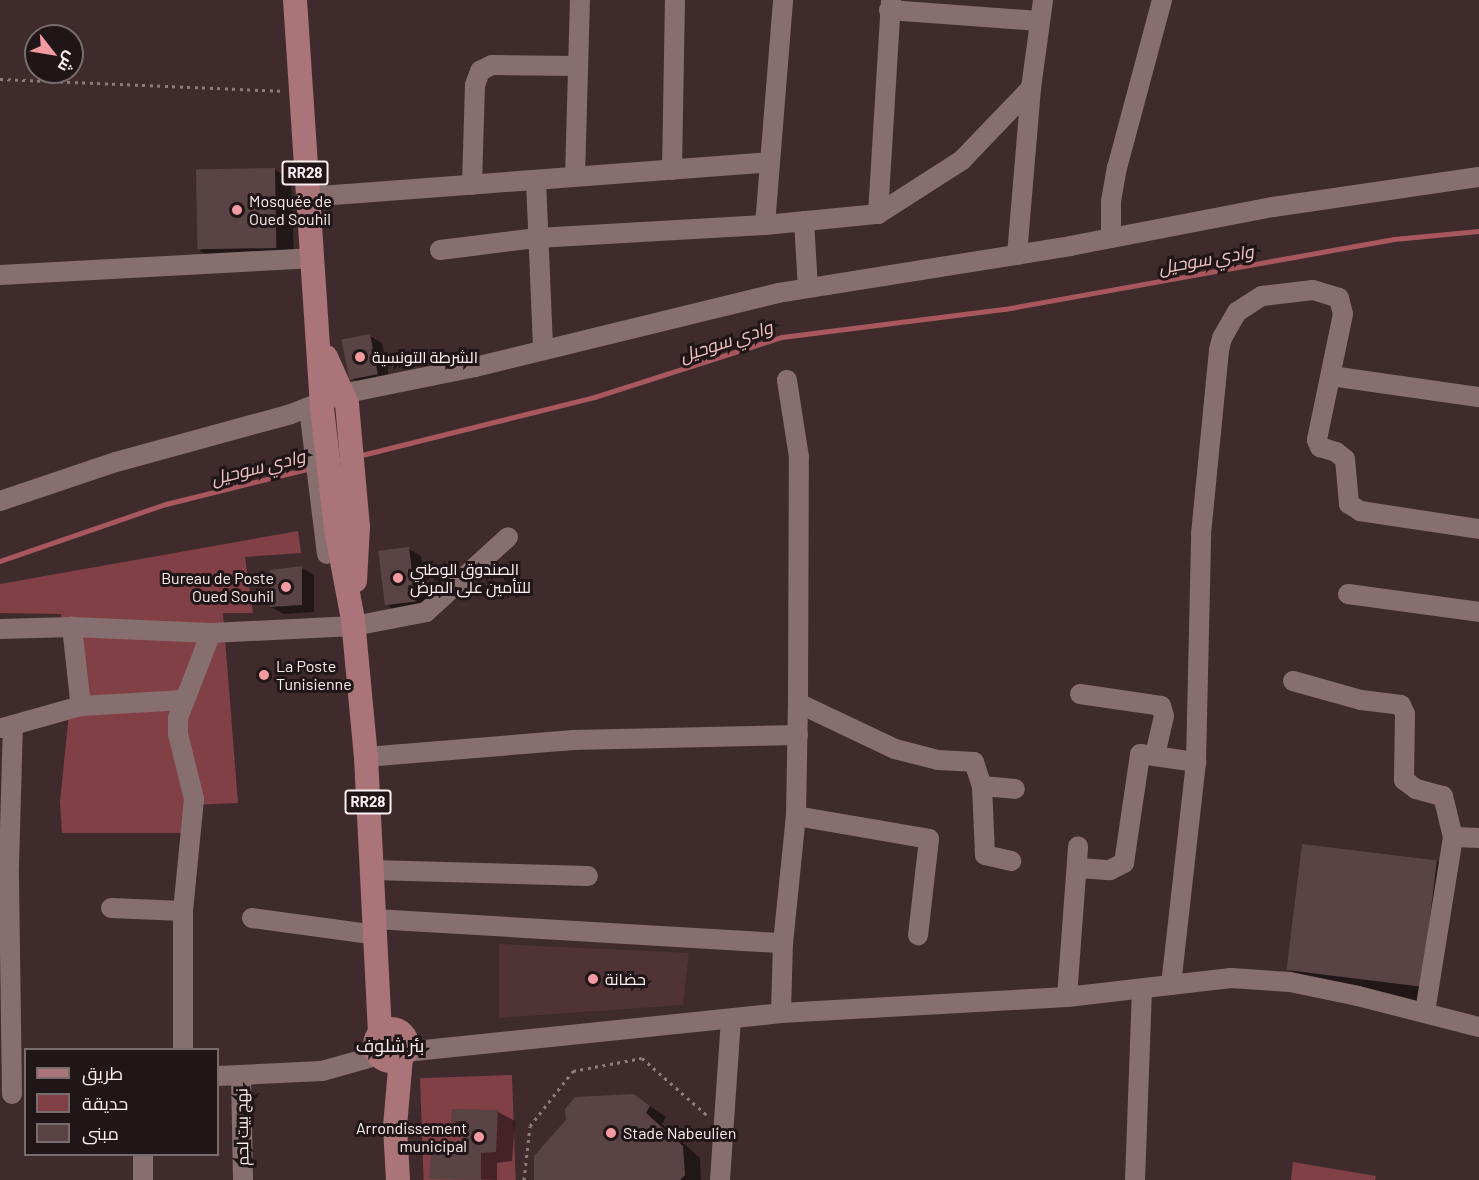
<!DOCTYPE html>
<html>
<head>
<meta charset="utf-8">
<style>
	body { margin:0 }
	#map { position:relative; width:1479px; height:1180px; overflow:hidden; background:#3f2b2c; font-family:Barlow,Cairo,sans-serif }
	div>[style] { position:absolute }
	.built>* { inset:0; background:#4f3335 }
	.green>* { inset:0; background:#814046; transform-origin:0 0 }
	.shadow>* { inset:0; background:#0007 }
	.stream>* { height:4.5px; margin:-2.25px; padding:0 2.25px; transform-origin:2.25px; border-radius:2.25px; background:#a9575f }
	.building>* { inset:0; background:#594344; transform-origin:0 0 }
	.path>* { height:3px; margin-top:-1.5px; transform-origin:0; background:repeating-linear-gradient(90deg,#8d7b7c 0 3px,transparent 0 7.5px) }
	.minor>* { height:20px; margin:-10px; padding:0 10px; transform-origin:10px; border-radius:10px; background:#876f70 }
	.major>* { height:24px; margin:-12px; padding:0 12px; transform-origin:12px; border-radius:12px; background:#aa7478 }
	.major>.ring { margin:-12px; padding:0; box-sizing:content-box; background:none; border:24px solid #aa7478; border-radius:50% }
	.dots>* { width:16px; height:16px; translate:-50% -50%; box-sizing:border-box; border:3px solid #201617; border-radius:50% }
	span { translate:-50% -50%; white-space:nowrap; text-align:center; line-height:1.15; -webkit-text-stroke:6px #201617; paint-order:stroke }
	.shield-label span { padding:2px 4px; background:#201617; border:2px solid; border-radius:4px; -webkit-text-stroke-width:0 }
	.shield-label { font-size:15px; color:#fdefef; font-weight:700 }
	.poi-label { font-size:16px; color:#fdefef }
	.left { translate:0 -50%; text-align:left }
	.right { translate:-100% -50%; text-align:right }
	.street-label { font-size:16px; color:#fdefef }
	.water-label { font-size:18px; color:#f1c2c4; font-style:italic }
	.neighbourhood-label { font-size:18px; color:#fdefef }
	.legend { position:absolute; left:24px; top:1048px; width:195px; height:108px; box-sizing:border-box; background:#201617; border:2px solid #786d6d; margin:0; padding:8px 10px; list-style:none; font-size:18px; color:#fdefef }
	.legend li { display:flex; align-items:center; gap:12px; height:30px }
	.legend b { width:30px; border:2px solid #786d6d }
	.north { position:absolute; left:24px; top:24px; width:60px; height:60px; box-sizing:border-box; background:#201617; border:2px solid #786d6d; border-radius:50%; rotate:121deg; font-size:16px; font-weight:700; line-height:24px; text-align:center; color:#fdefef }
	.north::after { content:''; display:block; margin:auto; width:21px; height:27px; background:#f49aa1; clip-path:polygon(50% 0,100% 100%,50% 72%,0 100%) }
</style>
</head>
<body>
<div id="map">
	<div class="built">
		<i style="clip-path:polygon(499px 944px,689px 953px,683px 1005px,499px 1018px)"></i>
	</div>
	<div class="green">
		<i style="clip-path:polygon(298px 531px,301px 553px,245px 557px,253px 613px,223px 613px,238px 803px,192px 805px,192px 833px,62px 833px,60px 802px,70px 703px,61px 614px,0 613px,0 584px)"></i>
		<i style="left:512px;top:1075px;width:105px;height:92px;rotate:88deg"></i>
		<i style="clip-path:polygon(1293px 1162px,1376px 1176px,1375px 1180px,1291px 1180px)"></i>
	</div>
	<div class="shadow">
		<i style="clip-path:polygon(274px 169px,291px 179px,294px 257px,217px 261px,200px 251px)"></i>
		<i style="clip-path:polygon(370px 336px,382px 343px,390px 381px,366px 386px,353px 379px)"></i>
		<i style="clip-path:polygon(409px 549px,421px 556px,428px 608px,401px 614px,388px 606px)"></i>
		<i style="clip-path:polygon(302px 568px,314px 575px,314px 612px,284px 614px,271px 607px)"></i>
		<i style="clip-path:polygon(1437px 861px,1454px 871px,1432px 1007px,1304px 979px,1287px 969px)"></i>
		<i style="clip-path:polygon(634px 1095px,666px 1117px,662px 1124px,700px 1158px,701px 1180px,536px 1180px)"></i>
		<i style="clip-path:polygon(498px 1112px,515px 1121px,512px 1161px,497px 1163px,497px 1180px,430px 1178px,465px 1154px,463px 1127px,453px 1121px)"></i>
	</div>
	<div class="stream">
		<i style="left:358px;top:456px;width:244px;rotate:-14deg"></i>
		<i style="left:595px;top:397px;width:196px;rotate:-17.8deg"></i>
		<i style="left:782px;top:337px;width:225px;rotate:-7.2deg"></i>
		<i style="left:1005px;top:309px;width:395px;rotate:-10.2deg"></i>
		<i style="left:1394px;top:239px;width:85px;rotate:-5.4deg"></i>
		<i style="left:0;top:561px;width:176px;rotate:-19deg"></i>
		<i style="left:166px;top:504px;width:150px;rotate:-13.9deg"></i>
	</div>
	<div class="building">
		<i style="left:275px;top:168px;width:80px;height:79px;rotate:89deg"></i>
		<i style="left:370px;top:334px;width:41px;height:29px;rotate:79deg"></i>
		<i style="left:409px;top:547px;width:55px;height:31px;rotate:83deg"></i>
		<i style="clip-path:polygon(302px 566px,302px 605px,270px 607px,270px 570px)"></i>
		<i style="left:1302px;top:844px;width:136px;height:127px;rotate:7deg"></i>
		<i style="clip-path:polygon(634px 1094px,650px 1106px,646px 1113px,683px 1146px,685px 1175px,680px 1180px,534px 1180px,534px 1156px,566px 1120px,565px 1109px,575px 1097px)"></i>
		<i style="clip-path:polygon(452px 1109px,498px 1110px,496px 1152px,481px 1153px,481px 1180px,429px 1179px,431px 1154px,463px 1152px,461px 1121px,451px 1122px)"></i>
	</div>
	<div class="path">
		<i style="left:0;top:79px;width:282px;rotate:2.4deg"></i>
		<i style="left:524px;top:1180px;width:54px;rotate:-83.7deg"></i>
		<i style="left:530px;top:1126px;width:70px;rotate:-52deg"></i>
		<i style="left:573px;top:1071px;width:70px;rotate:-10.7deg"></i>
		<i style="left:642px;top:1058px;width:88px;rotate:41.3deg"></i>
	</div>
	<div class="minor">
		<i style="left:889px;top:10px;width:151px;rotate:4.2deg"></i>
		<i style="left:672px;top:170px;width:170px;rotate:-89deg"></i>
		<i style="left:575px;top:177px;width:177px;rotate:-88.4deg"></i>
		<i style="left:536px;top:180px;width:170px;rotate:87.6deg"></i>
		<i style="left:472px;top:185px;width:100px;rotate:-88.3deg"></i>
		<i style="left:475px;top:85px;width:15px;rotate:-70deg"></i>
		<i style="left:480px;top:71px;width:13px;rotate:-27deg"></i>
		<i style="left:492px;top:65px;width:85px;rotate:0.7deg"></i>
		<i style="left:307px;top:197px;width:464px;rotate:-4.3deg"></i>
		<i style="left:878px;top:214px;width:100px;rotate:-32.7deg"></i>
		<i style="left:962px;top:160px;width:100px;rotate:-46.2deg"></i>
		<i style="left:804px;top:221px;width:67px;rotate:86.6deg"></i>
		<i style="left:765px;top:225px;width:226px;rotate:-85.4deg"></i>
		<i style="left:1111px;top:238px;width:37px;rotate:-90deg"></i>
		<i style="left:1111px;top:201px;width:34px;rotate:-80deg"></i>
		<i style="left:1117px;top:168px;width:174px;rotate:-75deg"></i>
		<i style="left:440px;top:250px;width:98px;rotate:-7.1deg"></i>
		<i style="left:537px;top:238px;width:228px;rotate:-3.3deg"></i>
		<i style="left:765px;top:225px;width:114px;rotate:-5.6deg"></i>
		<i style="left:878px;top:214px;width:214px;rotate:-86.5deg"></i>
		<i style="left:1017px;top:255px;width:168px;rotate:-85.2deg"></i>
		<i style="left:1031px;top:88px;width:89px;rotate:-82.2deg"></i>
		<i style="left:0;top:275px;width:311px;rotate:-3.1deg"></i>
		<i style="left:1331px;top:376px;width:149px;rotate:8.1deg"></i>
		<i style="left:309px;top:408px;width:147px;rotate:83deg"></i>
		<i style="left:0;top:501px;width:122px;rotate:-18.6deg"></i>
		<i style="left:116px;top:462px;width:181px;rotate:-15.3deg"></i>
		<i style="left:291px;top:414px;width:55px;rotate:-21.4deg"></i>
		<i style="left:342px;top:394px;width:136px;rotate:-11.5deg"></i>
		<i style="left:475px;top:367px;width:312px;rotate:-13.7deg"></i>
		<i style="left:778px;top:293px;width:296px;rotate:-9.1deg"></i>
		<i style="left:1070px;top:246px;width:207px;rotate:-10.9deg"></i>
		<i style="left:1273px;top:207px;width:208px;rotate:-8.3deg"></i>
		<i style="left:1348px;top:594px;width:132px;rotate:7.8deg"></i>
		<i style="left:0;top:629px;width:72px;rotate:-1.6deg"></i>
		<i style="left:72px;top:627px;width:139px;rotate:2.5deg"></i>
		<i style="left:211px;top:633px;width:143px;rotate:-2.8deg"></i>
		<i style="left:354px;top:626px;width:73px;rotate:-11deg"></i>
		<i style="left:426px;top:612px;width:111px;rotate:-42.4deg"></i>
		<i style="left:1293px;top:681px;width:71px;rotate:15.6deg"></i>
		<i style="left:1361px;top:700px;width:40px;rotate:7.1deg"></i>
		<i style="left:1401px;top:705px;width:10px;rotate:66deg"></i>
		<i style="left:1405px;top:714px;width:66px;rotate:90.9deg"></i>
		<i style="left:1404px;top:780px;width:15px;rotate:37deg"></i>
		<i style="left:1416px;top:789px;width:28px;rotate:15deg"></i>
		<i style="left:1443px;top:796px;width:42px;rotate:76.3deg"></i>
		<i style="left:1080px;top:694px;width:82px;rotate:8.4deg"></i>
		<i style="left:1161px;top:706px;width:10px;rotate:73deg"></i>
		<i style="left:1164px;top:716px;width:40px;rotate:103deg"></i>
		<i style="left:798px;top:703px;width:107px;rotate:25.4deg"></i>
		<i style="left:895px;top:749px;width:44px;rotate:14.3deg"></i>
		<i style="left:938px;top:760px;width:36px;rotate:3deg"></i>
		<i style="left:974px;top:762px;width:25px;rotate:72deg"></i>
		<i style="left:982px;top:786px;width:69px;rotate:87.5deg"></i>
		<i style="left:985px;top:855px;width:27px;rotate:13deg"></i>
		<i style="left:81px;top:706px;width:103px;rotate:-3.3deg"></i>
		<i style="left:2px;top:728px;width:82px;rotate:-15.6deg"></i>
		<i style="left:81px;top:706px;width:80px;rotate:-96.5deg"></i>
		<i style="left:366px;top:757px;width:208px;rotate:-4.7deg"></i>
		<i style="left:573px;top:740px;width:225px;rotate:-1.3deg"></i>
		<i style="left:982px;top:786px;width:33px;rotate:5deg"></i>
		<i style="left:796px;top:816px;width:135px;rotate:9.8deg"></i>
		<i style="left:929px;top:839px;width:97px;rotate:96.5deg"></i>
		<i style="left:1079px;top:868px;width:31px;rotate:4deg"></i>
		<i style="left:1110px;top:870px;width:16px;rotate:-27deg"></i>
		<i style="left:1124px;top:863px;width:110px;rotate:-81.6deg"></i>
		<i style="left:1140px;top:754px;width:57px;rotate:8.1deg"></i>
		<i style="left:372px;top:870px;width:216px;rotate:1.6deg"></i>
		<i style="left:111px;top:908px;width:72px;rotate:2.4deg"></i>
		<i style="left:252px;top:918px;width:125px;rotate:7.8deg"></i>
		<i style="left:375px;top:919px;width:409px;rotate:3.4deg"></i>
		<i style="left:1171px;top:985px;width:224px;rotate:-83.6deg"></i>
		<i style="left:1196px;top:762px;width:228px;rotate:-88.7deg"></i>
		<i style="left:1201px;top:534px;width:185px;rotate:-84.4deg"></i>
		<i style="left:1219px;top:350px;width:12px;rotate:-76deg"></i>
		<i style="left:1222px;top:338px;width:30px;rotate:-60deg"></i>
		<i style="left:1237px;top:312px;width:30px;rotate:-33deg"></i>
		<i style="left:1262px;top:296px;width:51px;rotate:-6.7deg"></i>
		<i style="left:1313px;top:290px;width:27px;rotate:17deg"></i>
		<i style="left:1339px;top:298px;width:16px;rotate:76deg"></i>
		<i style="left:1343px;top:314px;width:129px;rotate:101.7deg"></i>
		<i style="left:1317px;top:440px;width:8px;rotate:67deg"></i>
		<i style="left:1320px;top:447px;width:17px;rotate:17deg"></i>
		<i style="left:1336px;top:452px;width:11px;rotate:38deg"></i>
		<i style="left:1345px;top:459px;width:45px;rotate:84.9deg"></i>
		<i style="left:1349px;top:504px;width:13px;rotate:32deg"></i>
		<i style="left:1360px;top:511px;width:120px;rotate:8.6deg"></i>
		<i style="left:1067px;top:997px;width:151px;rotate:-85.8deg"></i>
		<i style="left:1425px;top:1012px;width:177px;rotate:-80.9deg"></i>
		<i style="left:1453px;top:837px;width:26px;rotate:2deg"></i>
		<i style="left:781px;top:1013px;width:70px;rotate:-88.4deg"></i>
		<i style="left:783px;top:943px;width:128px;rotate:-84.2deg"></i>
		<i style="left:796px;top:816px;width:113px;rotate:-89deg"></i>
		<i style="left:798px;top:703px;width:246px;rotate:-89.8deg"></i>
		<i style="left:799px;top:457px;width:78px;rotate:-98.9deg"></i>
		<i style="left:183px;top:1050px;width:139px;rotate:-90deg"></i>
		<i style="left:183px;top:911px;width:113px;rotate:-84.4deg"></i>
		<i style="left:194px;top:799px;width:67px;rotate:-103.8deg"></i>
		<i style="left:178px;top:734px;width:16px;rotate:-90deg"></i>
		<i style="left:178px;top:718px;width:91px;rotate:-68.8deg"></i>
		<i style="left:405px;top:1052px;width:378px;rotate:-5.9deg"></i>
		<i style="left:781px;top:1013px;width:286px;rotate:-3.2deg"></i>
		<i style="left:1067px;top:997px;width:165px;rotate:-6.6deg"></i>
		<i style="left:1231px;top:978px;width:59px;rotate:3.9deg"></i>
		<i style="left:1290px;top:982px;width:69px;rotate:11.6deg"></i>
		<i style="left:1358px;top:996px;width:125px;rotate:14.4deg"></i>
		<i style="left:241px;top:1075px;width:105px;rotate:88.9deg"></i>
		<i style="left:218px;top:1076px;width:104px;rotate:-2.8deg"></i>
		<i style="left:322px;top:1071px;width:59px;rotate:-15.7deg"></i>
		<i style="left:12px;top:1094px;width:228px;rotate:-90.8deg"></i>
		<i style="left:9px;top:866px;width:139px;rotate:-88.4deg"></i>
		<i style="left:143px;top:1180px;width:26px;rotate:-90deg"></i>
		<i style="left:720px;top:1180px;width:161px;rotate:-86.1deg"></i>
		<i style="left:1135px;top:1180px;width:190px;rotate:-87.9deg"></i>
	</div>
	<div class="major">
		<i style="left:295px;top:0;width:409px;rotate:86.2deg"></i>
		<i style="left:322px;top:408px;width:122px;rotate:83.4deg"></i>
		<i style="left:336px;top:529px;width:93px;rotate:79.4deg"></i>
		<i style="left:353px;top:620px;width:138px;rotate:84.6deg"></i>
		<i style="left:366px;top:757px;width:277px;rotate:87.1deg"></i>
		<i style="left:326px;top:357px;width:51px;rotate:65.9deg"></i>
		<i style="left:347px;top:404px;width:123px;rotate:84.9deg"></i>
		<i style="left:358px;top:527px;width:54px;rotate:93.2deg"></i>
		<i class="ring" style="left:375px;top:1029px;width:8px;height:8px"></i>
		<i style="left:398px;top:1180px;width:54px;rotate:-93.2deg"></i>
		<i style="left:395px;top:1126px;width:69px;rotate:-85deg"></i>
	</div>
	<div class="dots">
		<i style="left:237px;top:210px;background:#f49aa1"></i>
		<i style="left:360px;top:357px;background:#f49aa1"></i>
		<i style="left:398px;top:578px;background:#f49aa1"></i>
		<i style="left:286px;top:587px;background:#f49aa1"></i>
		<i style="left:264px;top:675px;background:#f49aa1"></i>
		<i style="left:593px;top:979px;background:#f49aa1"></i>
		<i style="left:611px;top:1133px;background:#f49aa1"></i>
		<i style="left:479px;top:1137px;background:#f49aa1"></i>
	</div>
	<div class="shield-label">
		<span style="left:305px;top:173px">RR28</span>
		<span style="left:368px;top:802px">RR28</span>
	</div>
	<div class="poi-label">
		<span class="left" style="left:249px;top:210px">Mosquée de<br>Oued Souhil</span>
		<span class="left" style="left:372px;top:357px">الشرطة التونسية</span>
		<span class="left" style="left:410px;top:578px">الصندوق الوطني<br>للتأمين على المرض</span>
		<span class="right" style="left:274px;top:587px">Bureau de Poste<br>Oued Souhil</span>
		<span class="left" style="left:276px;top:675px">La Poste<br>Tunisienne</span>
		<span class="left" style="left:605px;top:979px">حضانة</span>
		<span class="right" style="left:467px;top:1137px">Arrondissement<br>municipal</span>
		<span class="left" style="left:623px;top:1133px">Stade Nabeulien</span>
	</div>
	<div class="street-label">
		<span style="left:242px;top:1127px;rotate:-91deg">نهج بيت لحم</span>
	</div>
	<div class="water-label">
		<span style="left:1206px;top:259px;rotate:-10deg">وادي سوحيل</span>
		<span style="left:726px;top:341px;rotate:-18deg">وادي سوحيل</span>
		<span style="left:258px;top:467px;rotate:-14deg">وادي سوحيل</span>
	</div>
	<div class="neighbourhood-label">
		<span style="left:390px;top:1045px">بئر شلوف</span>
	</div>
	<ul class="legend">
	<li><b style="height:8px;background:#aa7478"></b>طريق</li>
	<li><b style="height:16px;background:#814046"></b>حديقة</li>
	<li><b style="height:16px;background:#594344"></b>مبنى</li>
	</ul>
	<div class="north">ش</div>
</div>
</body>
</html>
